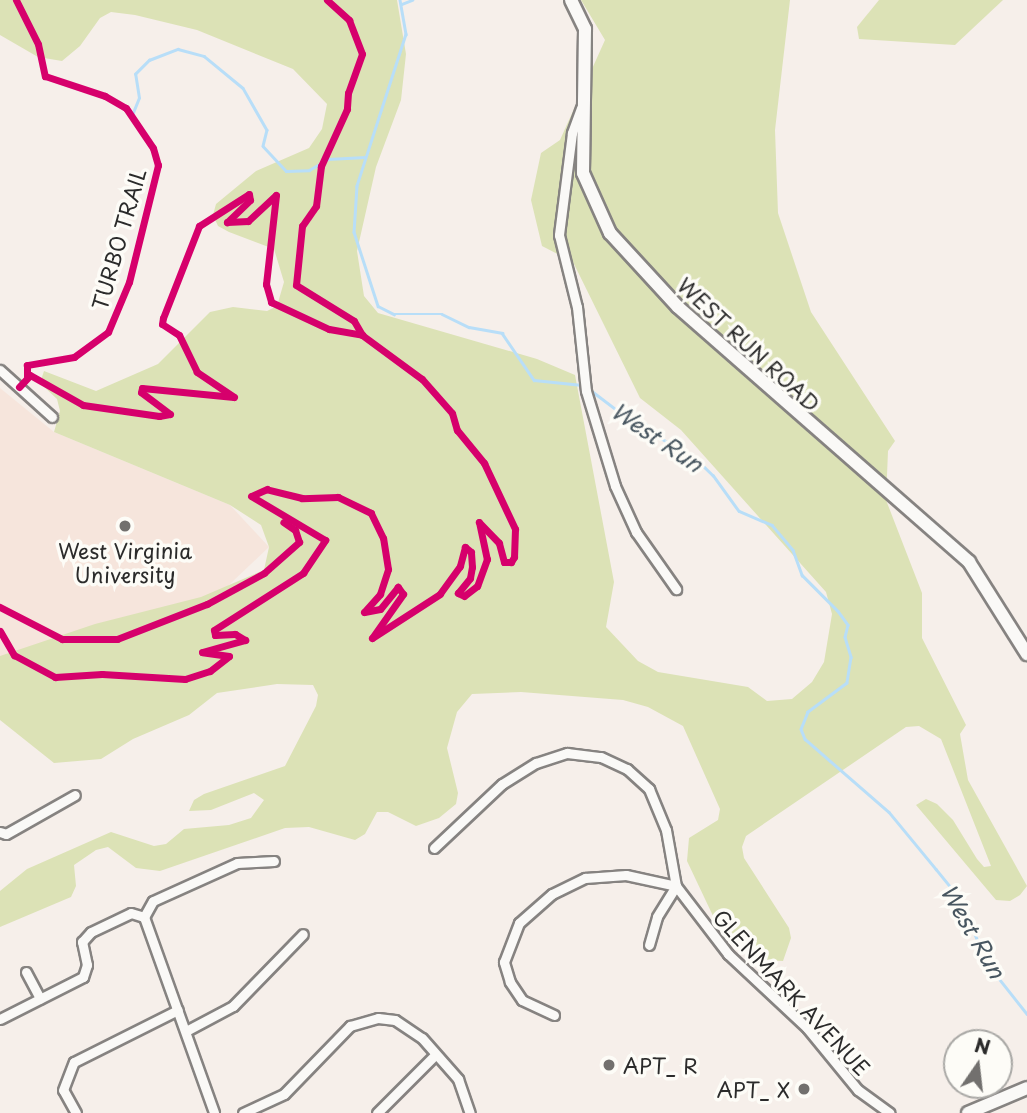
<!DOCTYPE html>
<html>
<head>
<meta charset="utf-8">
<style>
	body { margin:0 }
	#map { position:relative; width:1027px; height:1113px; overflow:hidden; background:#f6efea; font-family:"Playpen Sans",sans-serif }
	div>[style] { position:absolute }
	.built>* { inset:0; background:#f6e5dc }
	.green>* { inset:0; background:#dce2b6 }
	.stream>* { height:2.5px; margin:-1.25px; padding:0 1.25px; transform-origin:1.25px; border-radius:1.25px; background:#b8def8 }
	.roads { filter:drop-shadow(2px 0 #868381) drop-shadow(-2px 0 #868381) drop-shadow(0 2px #868381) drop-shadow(0 -2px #868381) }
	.minor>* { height:9px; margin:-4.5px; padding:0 4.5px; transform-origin:4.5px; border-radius:4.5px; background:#faf9f7 }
	.tertiary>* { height:12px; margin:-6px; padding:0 6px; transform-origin:6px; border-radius:6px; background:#faf9f7 }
	.cycleway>* { height:7px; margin:-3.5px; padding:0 3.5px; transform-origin:3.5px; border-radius:3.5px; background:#d6006c }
	.dots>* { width:19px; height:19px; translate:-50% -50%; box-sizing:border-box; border:4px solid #fdfcf7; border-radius:50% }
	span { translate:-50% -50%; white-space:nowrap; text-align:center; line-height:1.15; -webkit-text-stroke:7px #fdfcf7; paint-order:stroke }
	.street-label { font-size:21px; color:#2b2b2b }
	.poi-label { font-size:21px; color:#2b2b2b }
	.left { translate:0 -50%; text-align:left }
	.right { translate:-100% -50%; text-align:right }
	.water-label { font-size:23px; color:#485660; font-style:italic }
	.north { position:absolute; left:943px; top:1029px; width:70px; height:70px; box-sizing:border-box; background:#fdfcf7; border:2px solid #a9a8a5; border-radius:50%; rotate:14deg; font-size:19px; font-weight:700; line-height:28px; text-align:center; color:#2b2b2b }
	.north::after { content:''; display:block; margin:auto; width:24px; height:32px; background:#72706e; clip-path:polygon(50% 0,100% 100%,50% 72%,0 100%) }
</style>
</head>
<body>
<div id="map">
	<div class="built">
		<i style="clip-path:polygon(0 388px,54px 432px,230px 505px,269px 547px,210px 603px,0 659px)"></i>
	</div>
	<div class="green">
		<i style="clip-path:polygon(0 0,397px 0,406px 54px,401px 100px,376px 167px,357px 251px,364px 296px,378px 313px,537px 359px,575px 375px,614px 582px,606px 627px,638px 661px,658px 672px,748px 687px,767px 701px,792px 699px,812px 682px,824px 662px,832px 614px,826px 592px,681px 430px,640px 398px,573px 262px,542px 246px,531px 200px,541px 153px,560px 140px,605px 40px,581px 0,790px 0,775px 130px,778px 213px,811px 312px,895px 441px,888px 451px,886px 500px,922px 593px,922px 638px,966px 725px,960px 734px,968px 780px,1027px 886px,1020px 895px,1010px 901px,996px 900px,916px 805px,926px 799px,937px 804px,953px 820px,977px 859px,984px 867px,991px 866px,941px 739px,919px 726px,906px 727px,746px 836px,742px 847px,744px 858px,789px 928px,791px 938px,783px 961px,760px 960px,730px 938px,714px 918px,687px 861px,689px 838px,718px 820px,720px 809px,683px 726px,648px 707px,623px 700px,521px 692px,472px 694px,457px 712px,447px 748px,458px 793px,456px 804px,439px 818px,416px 826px,388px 812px,377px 812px,365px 834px,355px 840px,309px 827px,285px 828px,160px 871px,136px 868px,108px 847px,96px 850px,74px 865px,76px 886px,71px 897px,0 927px,0 891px,27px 869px,111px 832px,154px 846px,166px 844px,184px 829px,229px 825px,251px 818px,264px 800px,254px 793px,211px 810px,189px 811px,194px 800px,204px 794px,285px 766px,316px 706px,318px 695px,313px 685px,277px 684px,217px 693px,189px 715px,133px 739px,101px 759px,54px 763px,0 720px,0 656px,95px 624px,201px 597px,264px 570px,269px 547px,261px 525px,230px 505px,54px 432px,60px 411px,57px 399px,40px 383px,44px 371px,96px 391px,158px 364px,210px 312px,233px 307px,267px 311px,277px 306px,284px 282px,274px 249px,229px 232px,218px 226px,213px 215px,216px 204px,256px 171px,309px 148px,322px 129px,327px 104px,293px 69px,197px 30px,135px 15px,111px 12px,100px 18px,80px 46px,62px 61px,38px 57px,0 35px)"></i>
		<i style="clip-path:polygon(879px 0,1003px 0,955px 45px,859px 39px,857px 27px)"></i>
	</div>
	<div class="stream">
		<i style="left:400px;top:0;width:35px;rotate:80deg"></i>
		<i style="left:406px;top:34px;width:160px;rotate:107.9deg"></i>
		<i style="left:357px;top:186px;width:46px;rotate:93.7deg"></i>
		<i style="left:354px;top:232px;width:78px;rotate:72deg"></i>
		<i style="left:378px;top:306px;width:18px;rotate:27deg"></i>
		<i style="left:394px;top:314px;width:48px"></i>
		<i style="left:442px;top:314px;width:30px;rotate:26deg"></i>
		<i style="left:469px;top:327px;width:34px;rotate:10deg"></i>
		<i style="left:502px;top:333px;width:57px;rotate:55.8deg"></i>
		<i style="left:534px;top:380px;width:48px;rotate:5.9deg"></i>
		<i style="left:402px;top:4px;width:11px;rotate:-22deg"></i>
		<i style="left:132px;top:115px;width:18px;rotate:-68deg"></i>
		<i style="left:139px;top:98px;width:24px;rotate:-99deg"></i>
		<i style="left:135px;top:74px;width:20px;rotate:-45deg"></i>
		<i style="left:149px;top:60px;width:31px;rotate:-21deg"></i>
		<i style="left:178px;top:49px;width:27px;rotate:15deg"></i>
		<i style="left:204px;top:56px;width:50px;rotate:39.4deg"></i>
		<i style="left:243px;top:88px;width:48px;rotate:60.3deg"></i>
		<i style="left:267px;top:130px;width:16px;rotate:104deg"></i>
		<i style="left:263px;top:146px;width:34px;rotate:47deg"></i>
		<i style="left:286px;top:171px;width:23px;rotate:-2deg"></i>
		<i style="left:309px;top:170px;width:22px;rotate:-30deg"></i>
		<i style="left:328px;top:159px;width:37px;rotate:-3deg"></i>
		<i style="left:588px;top:388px;width:48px;rotate:37.3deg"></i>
		<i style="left:626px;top:417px;width:17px;rotate:13deg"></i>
		<i style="left:643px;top:421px;width:18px;rotate:49deg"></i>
		<i style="left:655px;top:435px;width:43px;rotate:28.9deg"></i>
		<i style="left:693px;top:456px;width:28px;rotate:44deg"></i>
		<i style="left:713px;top:475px;width:44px;rotate:54.2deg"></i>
		<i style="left:739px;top:511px;width:36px;rotate:23deg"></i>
		<i style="left:772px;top:525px;width:33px;rotate:50deg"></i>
		<i style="left:793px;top:550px;width:27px;rotate:70deg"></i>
		<i style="left:802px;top:575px;width:51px;rotate:45deg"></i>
		<i style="left:838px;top:611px;width:17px;rotate:54deg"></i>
		<i style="left:848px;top:625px;width:12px;rotate:104deg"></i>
		<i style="left:845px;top:637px;width:21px;rotate:73deg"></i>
		<i style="left:851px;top:657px;width:26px;rotate:99deg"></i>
		<i style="left:847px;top:683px;width:49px;rotate:143.4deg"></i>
		<i style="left:808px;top:712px;width:18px;rotate:112deg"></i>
		<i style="left:801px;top:729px;width:11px;rotate:68deg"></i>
		<i style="left:805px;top:739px;width:111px;rotate:41deg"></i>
		<i style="left:889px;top:812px;width:74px;rotate:50.5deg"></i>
		<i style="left:936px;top:869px;width:41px;rotate:50.9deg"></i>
		<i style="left:962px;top:901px;width:66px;rotate:68.5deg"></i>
		<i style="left:986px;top:962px;width:66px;rotate:51.7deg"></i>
	</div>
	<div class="roads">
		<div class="minor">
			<i style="left:581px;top:108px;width:27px;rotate:110deg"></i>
			<i style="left:572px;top:133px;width:103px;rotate:97.3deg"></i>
			<i style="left:559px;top:235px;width:74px;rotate:76deg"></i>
			<i style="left:577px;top:307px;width:84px;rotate:83.9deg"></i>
			<i style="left:586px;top:391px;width:99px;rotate:73deg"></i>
			<i style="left:615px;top:486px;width:51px;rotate:65.5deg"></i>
			<i style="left:636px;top:532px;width:70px;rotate:54.9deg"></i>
			<i style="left:0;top:370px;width:70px;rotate:42.1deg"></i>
			<i style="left:0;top:832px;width:6px;rotate:18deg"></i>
			<i style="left:6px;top:834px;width:79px;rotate:-29.5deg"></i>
			<i style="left:434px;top:848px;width:93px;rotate:-43.3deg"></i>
			<i style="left:502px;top:784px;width:40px;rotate:-32deg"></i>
			<i style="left:536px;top:763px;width:33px;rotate:-18deg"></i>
			<i style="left:567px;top:753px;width:34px;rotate:7deg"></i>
			<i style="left:601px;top:757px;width:29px;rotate:25deg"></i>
			<i style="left:627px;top:769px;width:30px;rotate:42deg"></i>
			<i style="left:649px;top:789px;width:44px;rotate:67.5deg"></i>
			<i style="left:666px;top:830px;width:57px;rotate:79.9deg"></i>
			<i style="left:676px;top:886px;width:36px;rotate:122deg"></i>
			<i style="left:657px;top:917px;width:29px;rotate:106deg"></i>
			<i style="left:144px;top:917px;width:208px;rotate:70.3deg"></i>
			<i style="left:26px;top:972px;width:30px;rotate:62deg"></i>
			<i style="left:554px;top:1015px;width:35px;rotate:-155deg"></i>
			<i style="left:522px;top:1000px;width:22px;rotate:-124deg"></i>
			<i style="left:510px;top:982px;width:21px;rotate:-107deg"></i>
			<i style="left:504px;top:962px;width:42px;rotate:-69deg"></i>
			<i style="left:519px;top:923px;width:44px;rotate:-41.3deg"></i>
			<i style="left:552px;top:894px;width:37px;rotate:-26deg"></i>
			<i style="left:585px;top:878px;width:41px;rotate:-4.2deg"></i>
			<i style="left:626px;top:875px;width:51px;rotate:12.4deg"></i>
			<i style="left:676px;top:886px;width:86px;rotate:52.6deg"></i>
			<i style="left:728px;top:954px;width:108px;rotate:43.1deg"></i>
			<i style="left:807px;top:1028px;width:80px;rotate:50.6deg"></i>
			<i style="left:858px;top:1090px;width:39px;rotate:36deg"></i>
			<i style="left:0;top:1019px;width:93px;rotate:-26.8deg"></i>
			<i style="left:83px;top:977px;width:13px;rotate:-72deg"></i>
			<i style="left:87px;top:965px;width:24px;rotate:-102deg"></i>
			<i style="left:82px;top:942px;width:13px;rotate:-48deg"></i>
			<i style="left:91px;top:932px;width:44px;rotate:-25.4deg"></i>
			<i style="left:131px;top:913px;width:14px;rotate:17deg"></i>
			<i style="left:144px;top:917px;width:18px;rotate:-61deg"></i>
			<i style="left:153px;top:901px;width:92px;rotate:-24.3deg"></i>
			<i style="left:237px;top:863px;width:37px;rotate:-3deg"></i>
			<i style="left:186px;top:1031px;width:53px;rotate:-28deg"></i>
			<i style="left:233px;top:1006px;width:100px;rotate:-45.8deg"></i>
			<i style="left:76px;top:1113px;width:26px;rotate:-119deg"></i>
			<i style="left:63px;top:1090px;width:30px;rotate:-69deg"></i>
			<i style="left:74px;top:1062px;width:116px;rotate:-26.6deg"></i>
			<i style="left:243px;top:1113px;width:45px;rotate:-24.9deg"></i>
			<i style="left:284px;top:1094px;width:95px;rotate:-45.9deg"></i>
			<i style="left:350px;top:1026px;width:29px;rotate:-16deg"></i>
			<i style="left:378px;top:1018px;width:17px;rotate:7deg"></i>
			<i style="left:395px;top:1020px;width:32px;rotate:34deg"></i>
			<i style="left:422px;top:1038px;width:55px;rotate:48.7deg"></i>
			<i style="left:458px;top:1079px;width:36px;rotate:71deg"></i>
			<i style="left:377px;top:1113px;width:82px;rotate:-45deg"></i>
		</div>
		<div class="tertiary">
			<i style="left:571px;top:0;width:32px;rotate:64deg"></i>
			<i style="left:585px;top:29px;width:144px;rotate:90.8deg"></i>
			<i style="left:583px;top:173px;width:66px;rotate:65.8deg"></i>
			<i style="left:610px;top:233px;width:100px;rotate:47.4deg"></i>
			<i style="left:678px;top:307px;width:387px;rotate:41.2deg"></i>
			<i style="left:969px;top:562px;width:109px;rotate:57.8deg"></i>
			<i style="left:968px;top:1113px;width:64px;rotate:-23deg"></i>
		</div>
	</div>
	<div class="cycleway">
		<i style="left:16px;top:0;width:49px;rotate:63.4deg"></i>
		<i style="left:38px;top:44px;width:33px;rotate:78deg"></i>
		<i style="left:45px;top:76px;width:63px;rotate:18.4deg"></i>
		<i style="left:105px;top:96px;width:24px;rotate:30deg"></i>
		<i style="left:126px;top:108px;width:48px;rotate:56deg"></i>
		<i style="left:153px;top:148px;width:18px;rotate:74deg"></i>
		<i style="left:158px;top:165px;width:121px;rotate:103.9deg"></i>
		<i style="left:129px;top:282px;width:54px;rotate:112.8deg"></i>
		<i style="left:108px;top:332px;width:42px;rotate:143.7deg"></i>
		<i style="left:74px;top:357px;width:48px;rotate:170.3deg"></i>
		<i style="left:27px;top:365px;width:11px;rotate:90deg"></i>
		<i style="left:327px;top:0;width:30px;rotate:42deg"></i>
		<i style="left:349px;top:20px;width:36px;rotate:69deg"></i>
		<i style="left:362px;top:54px;width:41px;rotate:109.7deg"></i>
		<i style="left:348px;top:93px;width:16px;rotate:94deg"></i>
		<i style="left:347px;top:109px;width:63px;rotate:114.5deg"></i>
		<i style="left:321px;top:166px;width:40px;rotate:97.1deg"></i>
		<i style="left:316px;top:206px;width:24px;rotate:125deg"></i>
		<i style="left:302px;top:226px;width:59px;rotate:95.8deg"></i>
		<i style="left:296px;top:285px;width:68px;rotate:31.8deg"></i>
		<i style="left:354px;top:321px;width:16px;rotate:60deg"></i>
		<i style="left:19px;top:387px;width:16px;rotate:-47deg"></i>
		<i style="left:30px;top:375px;width:61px;rotate:29.5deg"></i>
		<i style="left:83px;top:405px;width:77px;rotate:8.2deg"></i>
		<i style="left:159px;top:416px;width:11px;rotate:-10deg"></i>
		<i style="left:170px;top:414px;width:36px;rotate:-143deg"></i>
		<i style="left:141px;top:392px;width:4px;rotate:-76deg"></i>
		<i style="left:142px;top:388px;width:92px;rotate:5.6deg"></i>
		<i style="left:234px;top:397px;width:45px;rotate:-146deg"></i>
		<i style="left:197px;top:372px;width:41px;rotate:-115.9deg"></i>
		<i style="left:179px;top:335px;width:20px;rotate:-147deg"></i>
		<i style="left:162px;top:324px;width:6px;rotate:-81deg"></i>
		<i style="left:163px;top:318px;width:99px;rotate:-68.6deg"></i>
		<i style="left:199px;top:226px;width:59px;rotate:-32.6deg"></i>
		<i style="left:249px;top:194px;width:6px;rotate:81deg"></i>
		<i style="left:250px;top:200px;width:32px;rotate:136deg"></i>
		<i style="left:227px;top:222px;width:21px;rotate:-3deg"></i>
		<i style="left:248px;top:221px;width:38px;rotate:-43deg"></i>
		<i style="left:276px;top:195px;width:90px;rotate:96.4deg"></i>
		<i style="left:266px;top:284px;width:19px;rotate:74deg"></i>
		<i style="left:271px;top:302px;width:64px;rotate:25deg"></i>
		<i style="left:329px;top:329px;width:34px;rotate:10deg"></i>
		<i style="left:362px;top:335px;width:74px;rotate:36.3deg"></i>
		<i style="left:422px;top:379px;width:45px;rotate:48.6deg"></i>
		<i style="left:452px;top:413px;width:18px;rotate:74deg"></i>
		<i style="left:457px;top:430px;width:43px;rotate:50.7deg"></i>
		<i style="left:484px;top:463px;width:73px;rotate:64.8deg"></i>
		<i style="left:515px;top:529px;width:28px;rotate:92deg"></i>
		<i style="left:514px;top:557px;width:6px;rotate:121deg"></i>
		<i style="left:511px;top:562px;width:7px;rotate:180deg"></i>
		<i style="left:504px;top:562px;width:20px;rotate:-105deg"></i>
		<i style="left:499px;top:543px;width:29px;rotate:-134deg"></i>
		<i style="left:479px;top:522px;width:38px;rotate:78deg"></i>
		<i style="left:487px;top:559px;width:29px;rotate:110deg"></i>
		<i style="left:477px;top:586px;width:16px;rotate:142deg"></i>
		<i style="left:464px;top:596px;width:7px;rotate:-153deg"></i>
		<i style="left:458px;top:593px;width:19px;rotate:-51deg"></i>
		<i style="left:470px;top:578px;width:11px;rotate:-80deg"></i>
		<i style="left:472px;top:567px;width:15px;rotate:-94deg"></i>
		<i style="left:471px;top:552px;width:8px;rotate:-140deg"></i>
		<i style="left:465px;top:547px;width:20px;rotate:105deg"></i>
		<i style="left:460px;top:566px;width:34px;rotate:126deg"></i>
		<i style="left:440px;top:594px;width:81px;rotate:147.1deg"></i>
		<i style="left:372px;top:638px;width:54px;rotate:-54.8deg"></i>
		<i style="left:403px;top:594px;width:9px;rotate:-126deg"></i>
		<i style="left:398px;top:587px;width:28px;rotate:129deg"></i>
		<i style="left:380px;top:609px;width:16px;rotate:169deg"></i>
		<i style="left:364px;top:612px;width:24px;rotate:-48deg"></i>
		<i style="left:380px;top:594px;width:26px;rotate:-72deg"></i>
		<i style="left:388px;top:569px;width:31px;rotate:-99deg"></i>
		<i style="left:383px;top:538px;width:28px;rotate:-116deg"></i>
		<i style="left:371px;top:513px;width:37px;rotate:-154deg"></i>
		<i style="left:338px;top:497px;width:36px;rotate:178deg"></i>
		<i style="left:302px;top:498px;width:36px;rotate:-166deg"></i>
		<i style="left:267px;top:489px;width:17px;rotate:156deg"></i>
		<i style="left:0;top:607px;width:70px;rotate:27.3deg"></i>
		<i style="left:62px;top:639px;width:55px"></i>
		<i style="left:117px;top:639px;width:97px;rotate:-21.3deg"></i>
		<i style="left:207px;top:604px;width:65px;rotate:-28.5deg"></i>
		<i style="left:264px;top:573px;width:47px;rotate:-41.5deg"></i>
		<i style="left:299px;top:542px;width:13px;rotate:-108deg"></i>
		<i style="left:295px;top:530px;width:14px;rotate:-146deg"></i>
		<i style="left:0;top:631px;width:28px;rotate:60deg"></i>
		<i style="left:14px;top:655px;width:47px;rotate:28.2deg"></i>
		<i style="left:55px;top:677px;width:47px;rotate:-3.7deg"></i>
		<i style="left:102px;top:674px;width:83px;rotate:3.4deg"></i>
		<i style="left:185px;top:679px;width:26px;rotate:-18deg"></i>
		<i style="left:210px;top:671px;width:24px;rotate:-38deg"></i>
		<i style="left:229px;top:656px;width:27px;rotate:-172deg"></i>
		<i style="left:202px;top:652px;width:45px;rotate:-15.6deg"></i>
		<i style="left:245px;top:640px;width:12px;rotate:-149deg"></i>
		<i style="left:235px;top:634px;width:20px;rotate:177deg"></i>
		<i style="left:215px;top:635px;width:5px;rotate:-101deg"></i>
		<i style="left:214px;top:630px;width:106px;rotate:-32.6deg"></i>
		<i style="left:303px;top:573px;width:40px;rotate:-56deg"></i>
		<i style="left:325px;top:540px;width:86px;rotate:-149.3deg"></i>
	</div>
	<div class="dots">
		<i style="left:125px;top:526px;background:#72706e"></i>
		<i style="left:609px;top:1065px;background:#72706e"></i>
		<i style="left:804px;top:1089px;background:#72706e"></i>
	</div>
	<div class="street-label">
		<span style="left:118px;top:239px;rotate:-74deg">TURBO TRAIL</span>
		<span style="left:749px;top:344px;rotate:43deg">WEST RUN ROAD</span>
		<span style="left:792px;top:992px;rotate:47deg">GLENMARK AVENUE</span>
	</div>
	<div class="poi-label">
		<span style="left:125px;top:562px">West Virginia<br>University</span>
		<span class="left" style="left:623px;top:1065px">APT_ R</span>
		<span class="right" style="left:790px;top:1089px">APT_ X</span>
	</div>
	<div class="water-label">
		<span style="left:657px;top:437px;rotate:34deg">West Run</span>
		<span style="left:973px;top:931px;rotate:60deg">West Run</span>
	</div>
	<div class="north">N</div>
</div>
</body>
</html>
